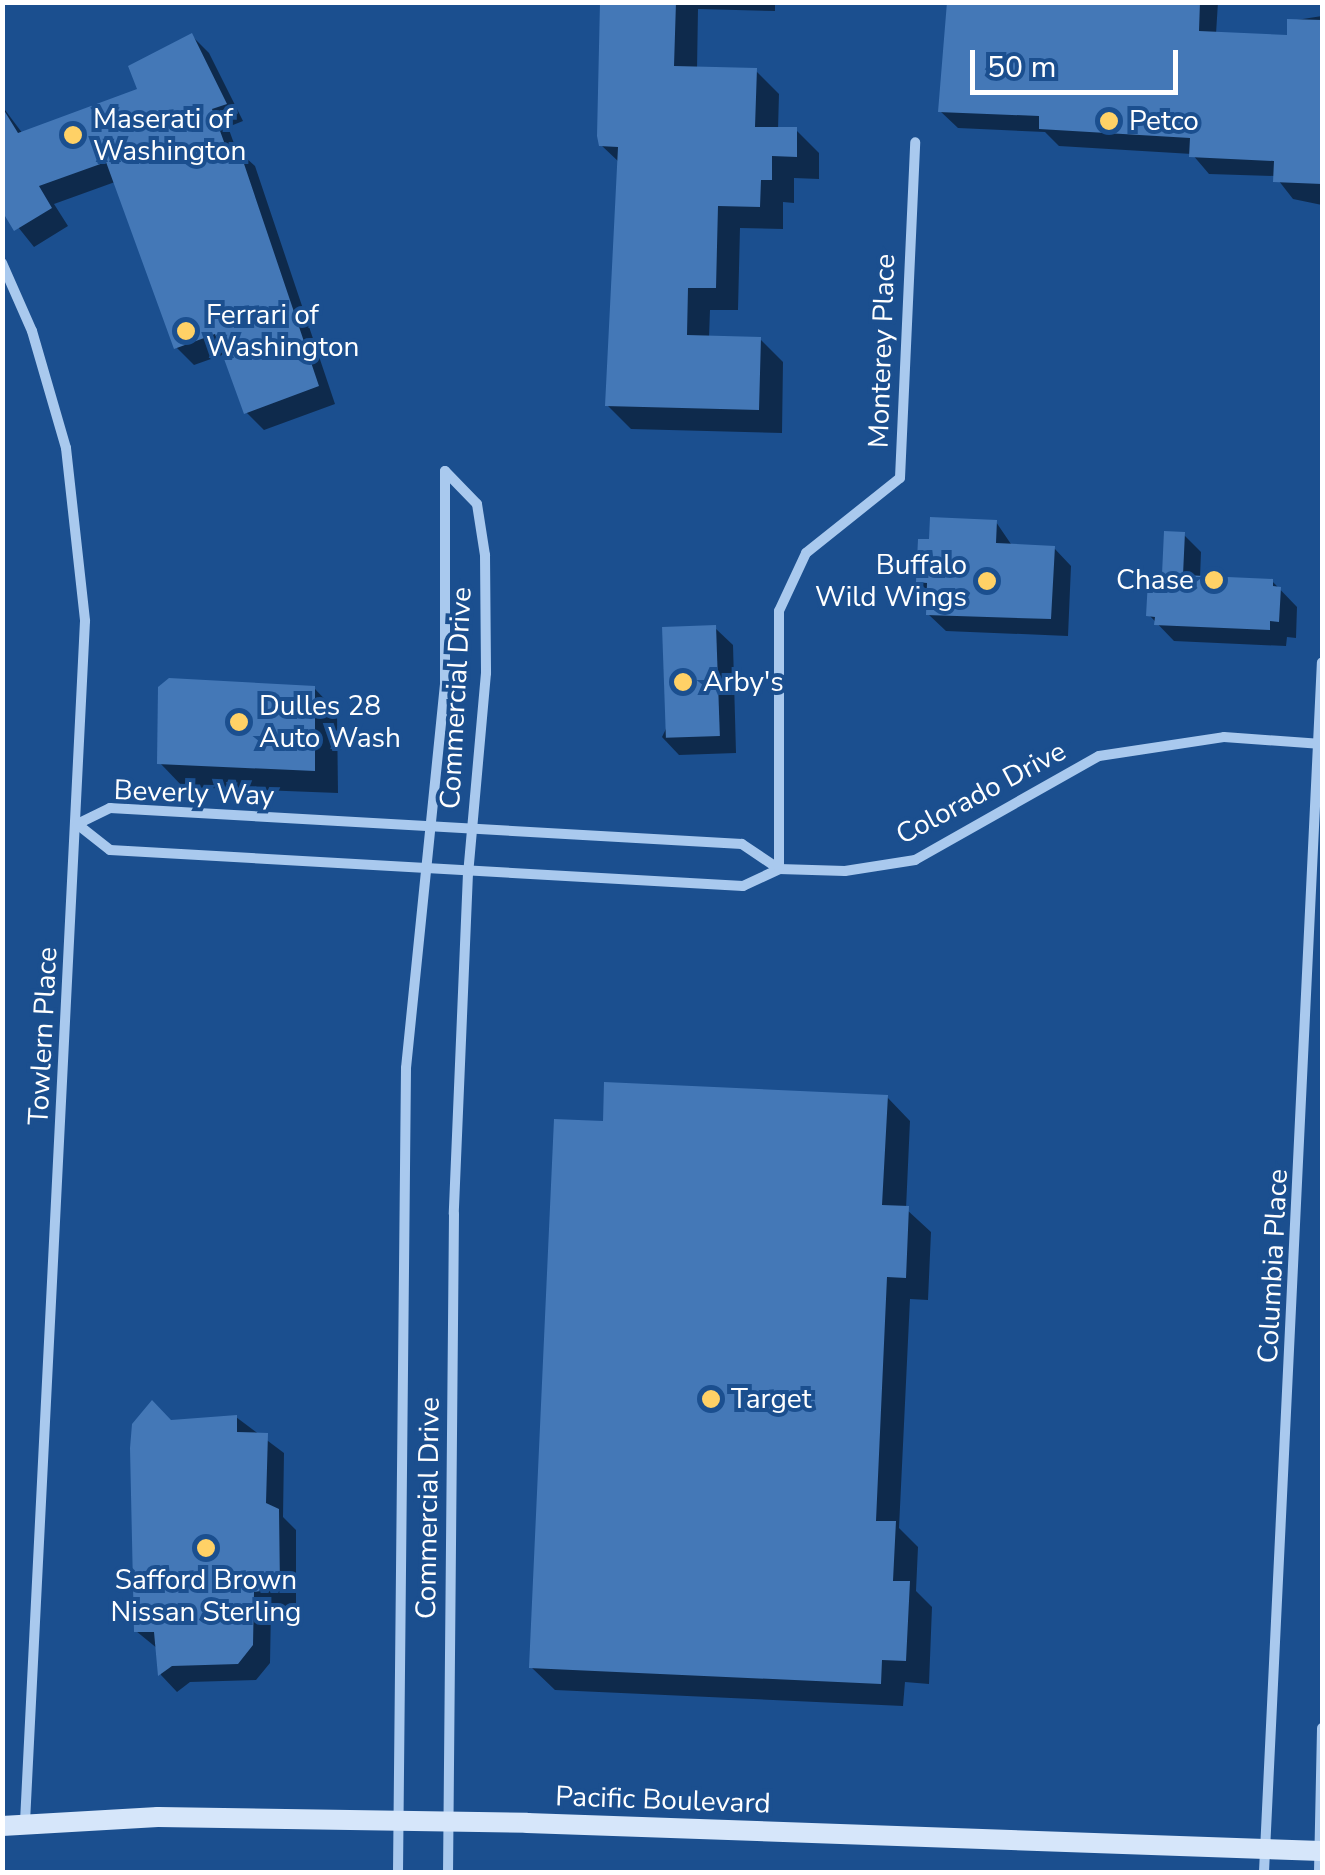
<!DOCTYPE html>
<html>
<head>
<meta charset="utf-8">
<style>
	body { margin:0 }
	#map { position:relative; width:1325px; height:1875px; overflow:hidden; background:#1b4f8f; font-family:"Nunito Sans",sans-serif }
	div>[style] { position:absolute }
	.shadow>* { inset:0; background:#0007 }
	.building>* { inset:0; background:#4478b7; transform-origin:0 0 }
	.street>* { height:10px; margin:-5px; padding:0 5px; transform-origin:5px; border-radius:5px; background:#a9c9ee }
	.secondary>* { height:20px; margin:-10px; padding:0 10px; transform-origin:10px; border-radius:10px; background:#d6e6fa }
	.dots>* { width:28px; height:28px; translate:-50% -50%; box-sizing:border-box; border:5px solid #1b4f8f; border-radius:50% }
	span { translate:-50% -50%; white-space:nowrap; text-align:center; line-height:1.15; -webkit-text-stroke:8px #1b4f8f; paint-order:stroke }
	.poi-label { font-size:28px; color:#fff }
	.left { translate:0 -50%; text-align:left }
	.right { translate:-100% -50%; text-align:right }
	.street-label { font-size:28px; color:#fff }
	.frame { position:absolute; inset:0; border:5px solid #fff; pointer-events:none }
	.scale { position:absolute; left:970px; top:50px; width:208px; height:45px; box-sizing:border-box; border:5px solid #fff; border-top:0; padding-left:12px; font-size:30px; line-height:35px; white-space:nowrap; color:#fff; -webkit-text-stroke:8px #1b4f8f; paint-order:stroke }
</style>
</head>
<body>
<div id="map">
	<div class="shadow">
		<i style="clip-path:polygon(603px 2px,775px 2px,775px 11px,698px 9px,697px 70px,756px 71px,779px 94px,778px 130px,796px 130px,819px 153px,819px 179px,794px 178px,794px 203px,783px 202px,783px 229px,740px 228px,738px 310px,710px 310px,709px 338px,760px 339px,783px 362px,782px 433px,631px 429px,607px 405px,620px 163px,601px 145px)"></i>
		<i style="clip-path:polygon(949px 2px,1218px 2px,1216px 34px,1289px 37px,1290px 21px,1322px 16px,1322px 205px,1293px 199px,1275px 176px,1209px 174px,1192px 154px,1059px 146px,1045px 132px,958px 128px,940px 111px)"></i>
		<i style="clip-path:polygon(192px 36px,209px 53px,243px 121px,228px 127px,236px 149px,255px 166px,335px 404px,264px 430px,246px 412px,225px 354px,194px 365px,176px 347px,115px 182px,54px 204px,68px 226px,34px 247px,2px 207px,2px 106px,23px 134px,140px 91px)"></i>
		<i style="clip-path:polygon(996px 522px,1013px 547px,1054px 548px,1071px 566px,1068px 636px,946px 631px,928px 614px,929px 592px,918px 581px)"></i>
		<i style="clip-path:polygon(1184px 535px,1201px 552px,1200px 578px,1272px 581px,1297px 607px,1296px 638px,1287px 637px,1286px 646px,1174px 641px,1149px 615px)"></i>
		<i style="clip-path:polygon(715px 628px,733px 645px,736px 753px,679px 755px,662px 737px)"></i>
		<i style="clip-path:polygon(314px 688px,337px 712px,338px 793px,183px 787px,160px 763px)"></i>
		<i style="clip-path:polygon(887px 1097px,910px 1121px,906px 1209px,931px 1232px,928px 1300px,910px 1299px,899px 1528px,918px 1547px,916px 1591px,932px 1607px,929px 1684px,905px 1682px,903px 1706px,555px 1690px,531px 1667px,605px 1124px)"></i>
		<i style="clip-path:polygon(236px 1417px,284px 1453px,283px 1517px,296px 1530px,296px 1605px,271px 1608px,270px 1663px,256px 1680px,190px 1682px,177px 1692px,161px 1675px,158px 1649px,136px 1631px,171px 1422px)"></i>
	</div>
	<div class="building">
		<i style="clip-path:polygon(600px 2px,676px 2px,674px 66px,757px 68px,755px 127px,797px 127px,797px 157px,772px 156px,772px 180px,761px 180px,760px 207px,718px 206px,716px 288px,688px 288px,687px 335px,761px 337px,759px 410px,605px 406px,618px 147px,599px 146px,597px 136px)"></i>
		<i style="clip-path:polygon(947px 2px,1200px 2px,1199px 31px,1287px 35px,1287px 19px,1322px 20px,1322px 184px,1273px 182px,1274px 161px,1189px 157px,1190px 138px,1039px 129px,1039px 116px,938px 112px)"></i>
		<i style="clip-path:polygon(192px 33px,227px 104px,212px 109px,227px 150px,238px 146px,319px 386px,244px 414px,215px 334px,174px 349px,106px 162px,39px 186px,52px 208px,14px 231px,2px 211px,2px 107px,18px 133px,137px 89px,128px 66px)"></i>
		<i style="clip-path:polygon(930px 517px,997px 520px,996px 543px,1055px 546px,1051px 619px,926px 615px,927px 583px,916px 582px,918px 539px,929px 539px)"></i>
		<i style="clip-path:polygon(1164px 531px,1185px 532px,1183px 575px,1273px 579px,1273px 586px,1281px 587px,1279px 622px,1270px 621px,1270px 630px,1154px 625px,1155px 617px,1146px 616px,1148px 580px,1162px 574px)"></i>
		<i style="left:716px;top:625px;width:111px;height:54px;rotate:88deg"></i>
		<i style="clip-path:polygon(169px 678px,315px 686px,315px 771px,157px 764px,158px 687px)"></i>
		<i style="clip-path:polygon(604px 1082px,888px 1095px,882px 1205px,909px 1206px,906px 1278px,887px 1277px,876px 1521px,896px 1521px,893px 1581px,910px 1581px,906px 1661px,882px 1660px,881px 1684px,529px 1668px,554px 1119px,603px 1121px)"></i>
		<i style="clip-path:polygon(152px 1400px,171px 1420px,237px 1415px,237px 1432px,268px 1433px,266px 1503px,279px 1509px,280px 1588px,254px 1592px,253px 1645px,238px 1664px,172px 1666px,158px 1676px,154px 1632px,134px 1632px,130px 1448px,132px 1424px)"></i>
	</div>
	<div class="street">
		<i style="left:2px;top:263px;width:74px;rotate:66.2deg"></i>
		<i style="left:32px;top:331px;width:122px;rotate:73.8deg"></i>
		<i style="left:66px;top:448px;width:174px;rotate:83.7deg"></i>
		<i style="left:85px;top:621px;width:1203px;rotate:92.86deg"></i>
		<i style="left:445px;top:471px;width:46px;rotate:45.9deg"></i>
		<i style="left:477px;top:504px;width:52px;rotate:81.1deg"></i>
		<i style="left:485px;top:555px;width:118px;rotate:89.5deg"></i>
		<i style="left:486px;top:673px;width:201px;rotate:95.1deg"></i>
		<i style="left:468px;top:873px;width:341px;rotate:92.4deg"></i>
		<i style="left:454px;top:1214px;width:658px;rotate:90.52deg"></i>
		<i style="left:779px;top:869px;width:45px;rotate:-146deg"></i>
		<i style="left:742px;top:844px;width:633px;rotate:-176.74deg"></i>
		<i style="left:110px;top:808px;width:37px;rotate:154deg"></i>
		<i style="left:77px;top:824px;width:42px;rotate:38.2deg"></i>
		<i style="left:110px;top:850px;width:634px;rotate:3.26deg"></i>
		<i style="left:743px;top:886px;width:40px;rotate:-25deg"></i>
		<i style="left:779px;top:869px;width:66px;rotate:1.7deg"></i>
		<i style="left:845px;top:871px;width:71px;rotate:-8.9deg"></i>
		<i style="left:915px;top:860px;width:211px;rotate:-29.5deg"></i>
		<i style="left:1099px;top:756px;width:126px;rotate:-8.6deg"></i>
		<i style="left:1224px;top:737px;width:98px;rotate:4.1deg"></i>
		<i style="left:779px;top:869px;width:258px;rotate:-90deg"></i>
		<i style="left:779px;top:611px;width:64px;rotate:-65deg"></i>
		<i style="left:806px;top:553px;width:120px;rotate:-38.6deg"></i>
		<i style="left:900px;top:478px;width:336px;rotate:-87.4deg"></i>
		<i style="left:398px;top:1872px;width:804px;rotate:-89.43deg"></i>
		<i style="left:406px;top:1068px;width:386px;rotate:-84.2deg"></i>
		<i style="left:445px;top:684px;width:213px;rotate:-90deg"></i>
		<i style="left:1264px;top:1872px;width:1211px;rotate:-87.26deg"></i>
		<i style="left:1319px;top:1872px;width:144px;rotate:-88.8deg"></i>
	</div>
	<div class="secondary">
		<i style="left:2px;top:1826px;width:156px;rotate:-3.3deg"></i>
		<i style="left:158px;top:1817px;width:369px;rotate:0.9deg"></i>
		<i style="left:527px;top:1823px;width:795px;rotate:2.02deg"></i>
	</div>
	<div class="dots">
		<i style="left:1109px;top:121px;background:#ffd166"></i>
		<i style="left:73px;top:135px;background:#ffd166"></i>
		<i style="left:186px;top:331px;background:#ffd166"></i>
		<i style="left:1214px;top:580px;background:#ffd166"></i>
		<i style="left:987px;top:581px;background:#ffd166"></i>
		<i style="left:683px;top:682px;background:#ffd166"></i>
		<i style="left:239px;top:722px;background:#ffd166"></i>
		<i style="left:711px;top:1399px;background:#ffd166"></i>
		<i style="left:206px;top:1548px;background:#ffd166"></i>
	</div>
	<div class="poi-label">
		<span class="left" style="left:93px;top:135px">Maserati of<br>Washington</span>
		<span class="left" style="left:1129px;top:121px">Petco</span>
		<span class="left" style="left:206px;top:331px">Ferrari of<br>Washington</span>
		<span class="right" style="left:967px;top:581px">Buffalo<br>Wild Wings</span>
		<span class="right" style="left:1194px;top:580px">Chase</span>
		<span class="left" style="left:703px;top:682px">Arby's</span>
		<span class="left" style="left:259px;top:722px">Dulles 28<br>Auto Wash</span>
		<span class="left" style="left:731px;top:1399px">Target</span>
		<span style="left:206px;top:1596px">Safford Brown<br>Nissan Sterling</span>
	</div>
	<div class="street-label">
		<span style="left:882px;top:351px;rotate:-88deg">Monterey Place</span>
		<span style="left:456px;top:698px;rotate:-87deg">Commercial Drive</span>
		<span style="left:194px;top:793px;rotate:2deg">Beverly Way</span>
		<span style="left:981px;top:793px;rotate:-28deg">Colorado Drive</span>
		<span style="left:43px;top:1036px;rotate:-87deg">Towlern Place</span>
		<span style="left:1273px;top:1266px;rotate:-87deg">Columbia Place</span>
		<span style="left:428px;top:1508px;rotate:-89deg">Commercial Drive</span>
		<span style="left:663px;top:1800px;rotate:2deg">Pacific Boulevard</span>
	</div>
	<div class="frame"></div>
	<div class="scale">50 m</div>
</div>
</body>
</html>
